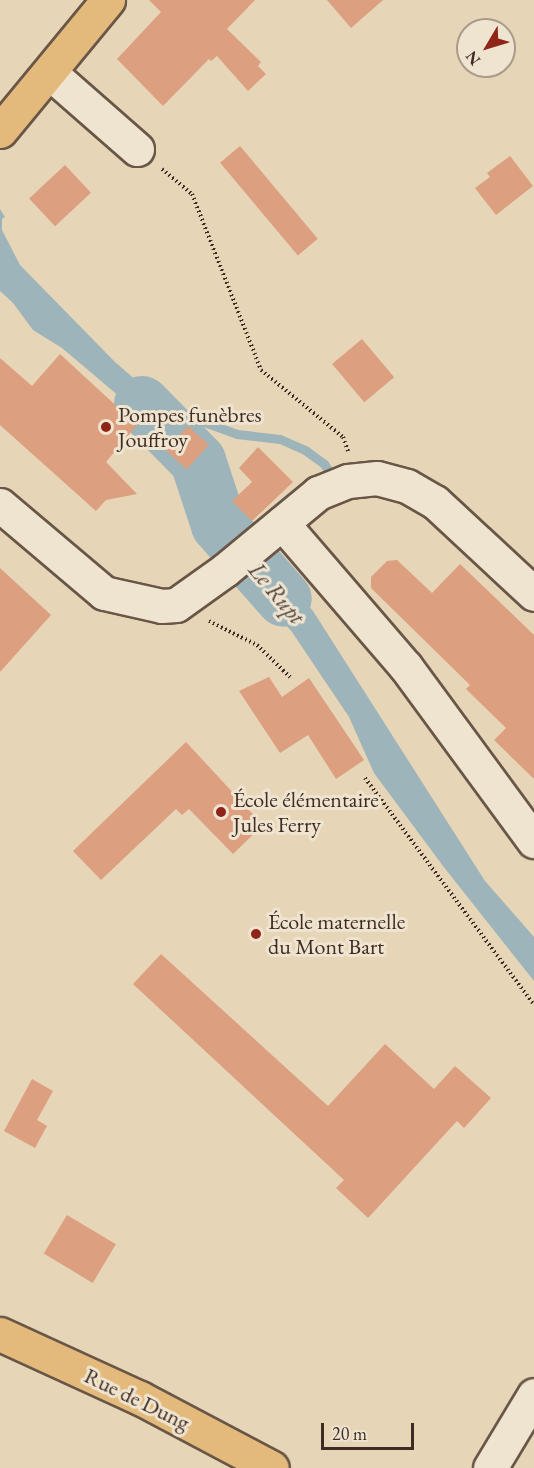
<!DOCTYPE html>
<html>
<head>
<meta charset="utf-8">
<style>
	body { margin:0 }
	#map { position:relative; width:534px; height:1468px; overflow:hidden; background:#e6d5b6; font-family:"EB Garamond",serif }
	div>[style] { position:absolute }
	.water>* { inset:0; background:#9db5ba }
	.stream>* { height:9px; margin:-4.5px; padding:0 4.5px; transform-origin:4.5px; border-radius:4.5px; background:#9db5ba }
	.river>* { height:56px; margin:-28px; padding:0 28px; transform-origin:28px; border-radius:28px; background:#9db5ba }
	.building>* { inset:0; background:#dc9f7f; transform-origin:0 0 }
	.path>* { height:4px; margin-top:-2px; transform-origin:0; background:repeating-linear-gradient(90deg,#3f2b22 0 1.5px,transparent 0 4.5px) }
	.roads { filter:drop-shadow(2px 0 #695647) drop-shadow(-2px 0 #695647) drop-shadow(0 2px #695647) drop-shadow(0 -2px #695647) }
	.minor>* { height:33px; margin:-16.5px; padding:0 16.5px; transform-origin:16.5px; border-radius:16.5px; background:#efe4d0 }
	.major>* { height:33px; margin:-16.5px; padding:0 16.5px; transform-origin:16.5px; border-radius:16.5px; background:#e3ba7b }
	.dots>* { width:16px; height:16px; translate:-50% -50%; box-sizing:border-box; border:3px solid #efe4d0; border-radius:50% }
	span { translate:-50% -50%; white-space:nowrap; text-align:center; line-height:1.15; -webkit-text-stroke:6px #efe4d0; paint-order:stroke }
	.poi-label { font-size:22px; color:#3f2b22 }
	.left { translate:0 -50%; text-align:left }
	.street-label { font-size:22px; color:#3f2b22 }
	.water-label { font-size:24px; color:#524740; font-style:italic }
	.north { position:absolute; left:456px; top:18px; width:60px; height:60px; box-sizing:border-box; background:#efe4d0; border:2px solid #a99a8a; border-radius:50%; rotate:232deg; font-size:16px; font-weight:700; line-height:24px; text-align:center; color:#3f2b22 }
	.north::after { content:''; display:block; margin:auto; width:21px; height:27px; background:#8f2418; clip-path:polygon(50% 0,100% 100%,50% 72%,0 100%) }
	.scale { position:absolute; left:321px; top:1423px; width:93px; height:27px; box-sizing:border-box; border:3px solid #3f2b22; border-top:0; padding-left:8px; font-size:18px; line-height:21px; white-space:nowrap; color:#3f2b22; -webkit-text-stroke:4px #efe4d0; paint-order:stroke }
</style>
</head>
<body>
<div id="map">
	<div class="water">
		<i style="clip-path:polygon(0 209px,5px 217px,2px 219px,2px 230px,20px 265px,114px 361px,188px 426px,165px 450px,133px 408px,62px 348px,33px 330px,13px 303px,0 291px)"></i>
		<i style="clip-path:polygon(256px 557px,265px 559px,313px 611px,485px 881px,534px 937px,534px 981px,443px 866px,374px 773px,349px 717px,292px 632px,238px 570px)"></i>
	</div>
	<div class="stream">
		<i style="left:164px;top:416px;width:26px;rotate:2deg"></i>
		<i style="left:190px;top:417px;width:50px;rotate:19.9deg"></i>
		<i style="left:237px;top:434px;width:43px;rotate:6.6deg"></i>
		<i style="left:280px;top:439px;width:27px;rotate:24deg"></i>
		<i style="left:305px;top:450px;width:24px;rotate:36deg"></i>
		<i style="left:324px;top:464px;width:14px;rotate:54deg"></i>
	</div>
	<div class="river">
		<i style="left:142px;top:404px;width:80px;rotate:45.5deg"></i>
		<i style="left:198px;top:461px;width:67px;rotate:71.8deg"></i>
		<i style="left:219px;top:525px;width:98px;rotate:48.7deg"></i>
	</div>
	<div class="building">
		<i style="clip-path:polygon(149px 0,255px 0,227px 29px,261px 62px,258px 66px,266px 74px,248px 91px,217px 56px,211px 61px,209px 59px,163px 106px,117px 59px,161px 12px)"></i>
		<i style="clip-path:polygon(327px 0,383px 0,351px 28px)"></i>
		<i style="left:240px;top:146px;width:121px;height:26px;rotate:50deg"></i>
		<i style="clip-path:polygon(510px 156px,533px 186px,496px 215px,475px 188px,490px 177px,487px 173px)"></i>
		<i style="left:65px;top:165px;width:38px;height:49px;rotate:47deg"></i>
		<i style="left:362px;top:339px;width:50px;height:39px;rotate:50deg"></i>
		<i style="clip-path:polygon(60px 354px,137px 425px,106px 462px,137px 494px,106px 500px,96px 511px,0 425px,0 358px,32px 386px)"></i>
		<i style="left:188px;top:426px;width:28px;height:33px;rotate:42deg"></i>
		<i style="clip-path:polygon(258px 447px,293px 482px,252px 521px,232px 501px,252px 482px,239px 468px)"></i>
		<i style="clip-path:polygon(397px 560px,432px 593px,460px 564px,534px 635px,534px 779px,494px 740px,506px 728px,466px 689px,470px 685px,371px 588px,371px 577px,387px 561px)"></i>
		<i style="clip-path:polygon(0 568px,51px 615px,0 672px)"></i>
		<i style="clip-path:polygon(269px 677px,282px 697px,309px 678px,364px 760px,336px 779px,308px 735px,280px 753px,239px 691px)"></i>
		<i style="clip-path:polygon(186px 742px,263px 825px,233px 854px,189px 809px,182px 815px,176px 809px,101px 880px,73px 851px)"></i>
		<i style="clip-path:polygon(161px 954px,328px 1106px,385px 1044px,434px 1089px,455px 1066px,491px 1098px,464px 1128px,457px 1121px,368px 1218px,336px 1188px,344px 1180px,133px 984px)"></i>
		<i style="clip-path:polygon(32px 1079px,53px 1091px,37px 1120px,47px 1126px,35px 1148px,4px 1131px)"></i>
		<i style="left:67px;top:1215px;width:57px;height:45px;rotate:31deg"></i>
	</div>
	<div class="path">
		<i style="left:162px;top:169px;width:39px;rotate:40deg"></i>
		<i style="left:192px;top:194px;width:189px;rotate:68.6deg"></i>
		<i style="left:261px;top:370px;width:106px;rotate:39.3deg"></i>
		<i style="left:343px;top:437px;width:15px;rotate:70deg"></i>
		<i style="left:209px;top:621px;width:54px;rotate:26.6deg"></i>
		<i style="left:257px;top:645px;width:46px;rotate:44.1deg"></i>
		<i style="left:365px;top:778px;width:283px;rotate:53.3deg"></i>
	</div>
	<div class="roads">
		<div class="minor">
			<i style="left:49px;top:72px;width:117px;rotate:41.2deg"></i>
			<i style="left:0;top:505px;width:136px;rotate:40.2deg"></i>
			<i style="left:104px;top:593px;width:59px;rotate:12.6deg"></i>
			<i style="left:162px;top:606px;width:14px;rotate:-4deg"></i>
			<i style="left:176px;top:605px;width:60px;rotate:-35.5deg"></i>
			<i style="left:225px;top:570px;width:121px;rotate:-39.6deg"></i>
			<i style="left:318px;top:493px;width:32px;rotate:-22deg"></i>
			<i style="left:348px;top:481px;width:29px;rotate:-6deg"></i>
			<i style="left:377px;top:478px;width:31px;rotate:15deg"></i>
			<i style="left:407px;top:486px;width:32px;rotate:30deg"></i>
			<i style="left:435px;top:502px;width:135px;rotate:42.9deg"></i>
			<i style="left:282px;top:523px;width:190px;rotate:49.3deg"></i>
			<i style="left:406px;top:667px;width:216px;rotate:53.7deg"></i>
			<i style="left:490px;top:1468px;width:85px;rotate:-58.9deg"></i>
		</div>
		<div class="major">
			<i style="left:0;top:131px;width:170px;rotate:-50.5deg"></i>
			<i style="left:0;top:1334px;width:154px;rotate:24.6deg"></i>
			<i style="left:140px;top:1398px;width:149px;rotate:27.9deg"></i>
		</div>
	</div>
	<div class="dots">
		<i style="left:106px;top:427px;background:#8f2418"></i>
		<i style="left:221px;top:812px;background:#8f2418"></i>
		<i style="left:256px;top:934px;background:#8f2418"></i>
	</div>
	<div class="poi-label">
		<span class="left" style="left:118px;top:427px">Pompes funèbres<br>Jouffroy</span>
		<span class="left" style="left:233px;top:812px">École élémentaire<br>Jules Ferry</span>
		<span class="left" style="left:268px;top:934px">École maternelle<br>du Mont Bart</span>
	</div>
	<div class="street-label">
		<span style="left:137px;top:1399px;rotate:26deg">Rue de Dung</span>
	</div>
	<div class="water-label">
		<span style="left:277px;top:593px;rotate:50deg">Le Rupt</span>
	</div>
	<div class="north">N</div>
	<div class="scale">20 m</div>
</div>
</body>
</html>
